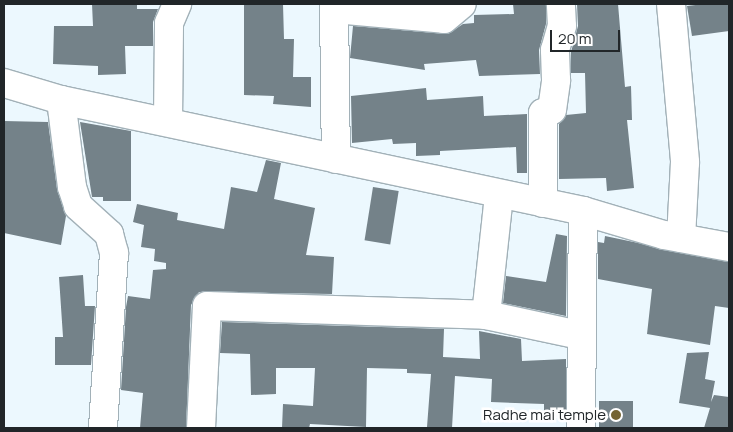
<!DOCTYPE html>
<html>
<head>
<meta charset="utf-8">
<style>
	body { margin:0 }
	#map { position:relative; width:733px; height:432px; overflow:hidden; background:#ecf8fe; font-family:Manrope,sans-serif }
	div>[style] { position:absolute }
	.building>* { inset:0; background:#748289; transform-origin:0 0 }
	.roads { filter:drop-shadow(1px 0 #a2b1b8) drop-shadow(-1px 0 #a2b1b8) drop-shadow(0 1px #a2b1b8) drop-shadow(0 -1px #a2b1b8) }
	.minor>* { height:28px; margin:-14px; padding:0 14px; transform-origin:14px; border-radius:14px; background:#fff }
	.dots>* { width:14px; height:14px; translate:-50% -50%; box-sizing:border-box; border:2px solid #fff; border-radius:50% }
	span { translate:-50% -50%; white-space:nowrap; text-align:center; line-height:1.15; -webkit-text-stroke:5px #fff; paint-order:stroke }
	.poi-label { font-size:15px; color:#212629 }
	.right { translate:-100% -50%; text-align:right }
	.frame { position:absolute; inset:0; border:5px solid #212629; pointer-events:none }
	.scale { position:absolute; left:550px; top:30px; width:70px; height:22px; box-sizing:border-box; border:2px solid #212629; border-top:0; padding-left:6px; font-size:15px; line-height:18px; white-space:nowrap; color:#212629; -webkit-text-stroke:4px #fff; paint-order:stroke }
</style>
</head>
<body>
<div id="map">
	<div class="building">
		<i style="clip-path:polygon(92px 4px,137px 4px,137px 9px,158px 9px,153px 22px,153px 46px,125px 46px,126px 74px,98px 75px,98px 66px,53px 64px,54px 26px,93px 26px)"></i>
		<i style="clip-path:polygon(244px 4px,283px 4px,284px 39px,294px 39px,293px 77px,311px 77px,311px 107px,273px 104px,274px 96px,244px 95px)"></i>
		<i style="clip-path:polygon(513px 4px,546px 4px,546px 24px,539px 50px,540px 74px,479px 76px,476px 60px,424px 64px,425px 70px,350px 58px,353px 26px,448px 34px,463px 24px,474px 23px,474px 15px,514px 14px)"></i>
		<i style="clip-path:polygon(577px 4px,618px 4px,625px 87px,631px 86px,632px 120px,627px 120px,634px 188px,607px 191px,606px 178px,559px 179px,559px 124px,566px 115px,586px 113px,585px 73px,571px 73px,571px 52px,578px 26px)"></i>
		<i style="clip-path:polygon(704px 4px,729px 4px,729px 31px,692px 36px,687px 6px)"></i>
		<i style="clip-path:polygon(426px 88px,427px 100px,483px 96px,484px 116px,527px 114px,527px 173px,517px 173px,516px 147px,440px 151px,440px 155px,416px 156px,416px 143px,393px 144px,392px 139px,352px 143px,351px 96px)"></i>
		<i style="clip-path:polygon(4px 121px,48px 122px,57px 189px,66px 216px,61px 245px,4px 233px)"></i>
		<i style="clip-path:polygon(80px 122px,131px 131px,131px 201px,103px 201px,103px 197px,92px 197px)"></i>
		<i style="clip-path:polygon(266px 160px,281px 163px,274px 199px,315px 208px,306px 255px,334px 257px,332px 294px,199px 292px,191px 305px,186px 428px,140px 428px,143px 393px,121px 390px,126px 307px,128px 296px,150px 299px,153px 270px,166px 269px,166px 263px,154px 261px,155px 249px,141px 247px,144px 225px,133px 222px,137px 204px,178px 213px,177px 220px,224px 229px,231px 187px,257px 192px)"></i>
		<i style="left:373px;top:187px;width:26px;height:54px;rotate:9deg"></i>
		<i style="clip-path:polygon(556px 234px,567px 236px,566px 316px,503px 303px,506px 276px,546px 282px)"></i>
		<i style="clip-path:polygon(605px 236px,729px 262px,729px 308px,715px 306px,710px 345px,647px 334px,652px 289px,598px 279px,598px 242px,604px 243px)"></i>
		<i style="clip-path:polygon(83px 275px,85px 306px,95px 306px,91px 365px,55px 365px,55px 337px,63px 337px,59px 277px)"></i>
		<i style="clip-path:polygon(222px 322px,444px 329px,443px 357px,480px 359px,479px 331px,521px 339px,522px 361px,566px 359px,566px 411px,544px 412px,544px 404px,491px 402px,492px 379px,455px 376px,452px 428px,427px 427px,431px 374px,407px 373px,407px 369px,367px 368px,366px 427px,310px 424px,309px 428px,282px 428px,283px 404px,313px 406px,315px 368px,276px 368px,276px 394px,251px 395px,250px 354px,220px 353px)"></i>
		<i style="clip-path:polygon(709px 352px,705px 379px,715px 381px,711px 402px,714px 395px,729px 397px,729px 428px,704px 428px,710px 408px,679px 403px,687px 353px)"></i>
		<i style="left:599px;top:401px;width:34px;height:27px"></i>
	</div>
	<div class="roads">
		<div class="minor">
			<i style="left:334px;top:4px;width:155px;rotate:89.3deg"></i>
			<i style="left:671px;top:4px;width:159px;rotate:84.9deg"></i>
			<i style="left:685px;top:162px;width:76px;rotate:93deg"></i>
			<i style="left:335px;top:9px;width:109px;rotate:5.2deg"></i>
			<i style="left:444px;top:19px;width:23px;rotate:-40deg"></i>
			<i style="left:4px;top:83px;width:59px;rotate:16.6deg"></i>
			<i style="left:61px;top:100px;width:534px;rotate:12deg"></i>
			<i style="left:583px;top:211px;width:84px;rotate:16.5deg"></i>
			<i style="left:664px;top:235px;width:66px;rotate:10.5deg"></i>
			<i style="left:61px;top:100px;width:88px;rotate:82.8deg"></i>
			<i style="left:72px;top:187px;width:20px;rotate:72deg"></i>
			<i style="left:78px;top:206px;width:42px;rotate:42.1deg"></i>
			<i style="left:109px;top:234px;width:20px;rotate:75deg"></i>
			<i style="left:114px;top:253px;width:175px;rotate:93.6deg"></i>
			<i style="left:168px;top:122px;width:99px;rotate:-89.4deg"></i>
			<i style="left:169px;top:23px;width:21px;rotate:-67deg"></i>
			<i style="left:543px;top:203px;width:90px;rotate:-90deg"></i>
			<i style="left:543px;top:113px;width:9px;rotate:-18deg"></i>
			<i style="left:552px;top:110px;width:30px;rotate:-82deg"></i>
			<i style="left:556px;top:80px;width:30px;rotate:-92deg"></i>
			<i style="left:555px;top:50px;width:25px;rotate:-74deg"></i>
			<i style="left:562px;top:26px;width:22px;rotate:-93deg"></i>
			<i style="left:486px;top:315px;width:121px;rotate:-83.8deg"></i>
			<i style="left:201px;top:428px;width:122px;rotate:-87.2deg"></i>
			<i style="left:207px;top:306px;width:279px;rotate:1.8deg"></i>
			<i style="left:486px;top:315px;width:95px;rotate:12.1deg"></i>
			<i style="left:581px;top:428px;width:217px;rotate:-89.5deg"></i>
		</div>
	</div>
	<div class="dots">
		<i style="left:616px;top:415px;background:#746432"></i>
	</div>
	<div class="poi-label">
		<span class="right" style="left:606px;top:415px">Radhe mai temple</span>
	</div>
	<div class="frame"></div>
	<div class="scale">20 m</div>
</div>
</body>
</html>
